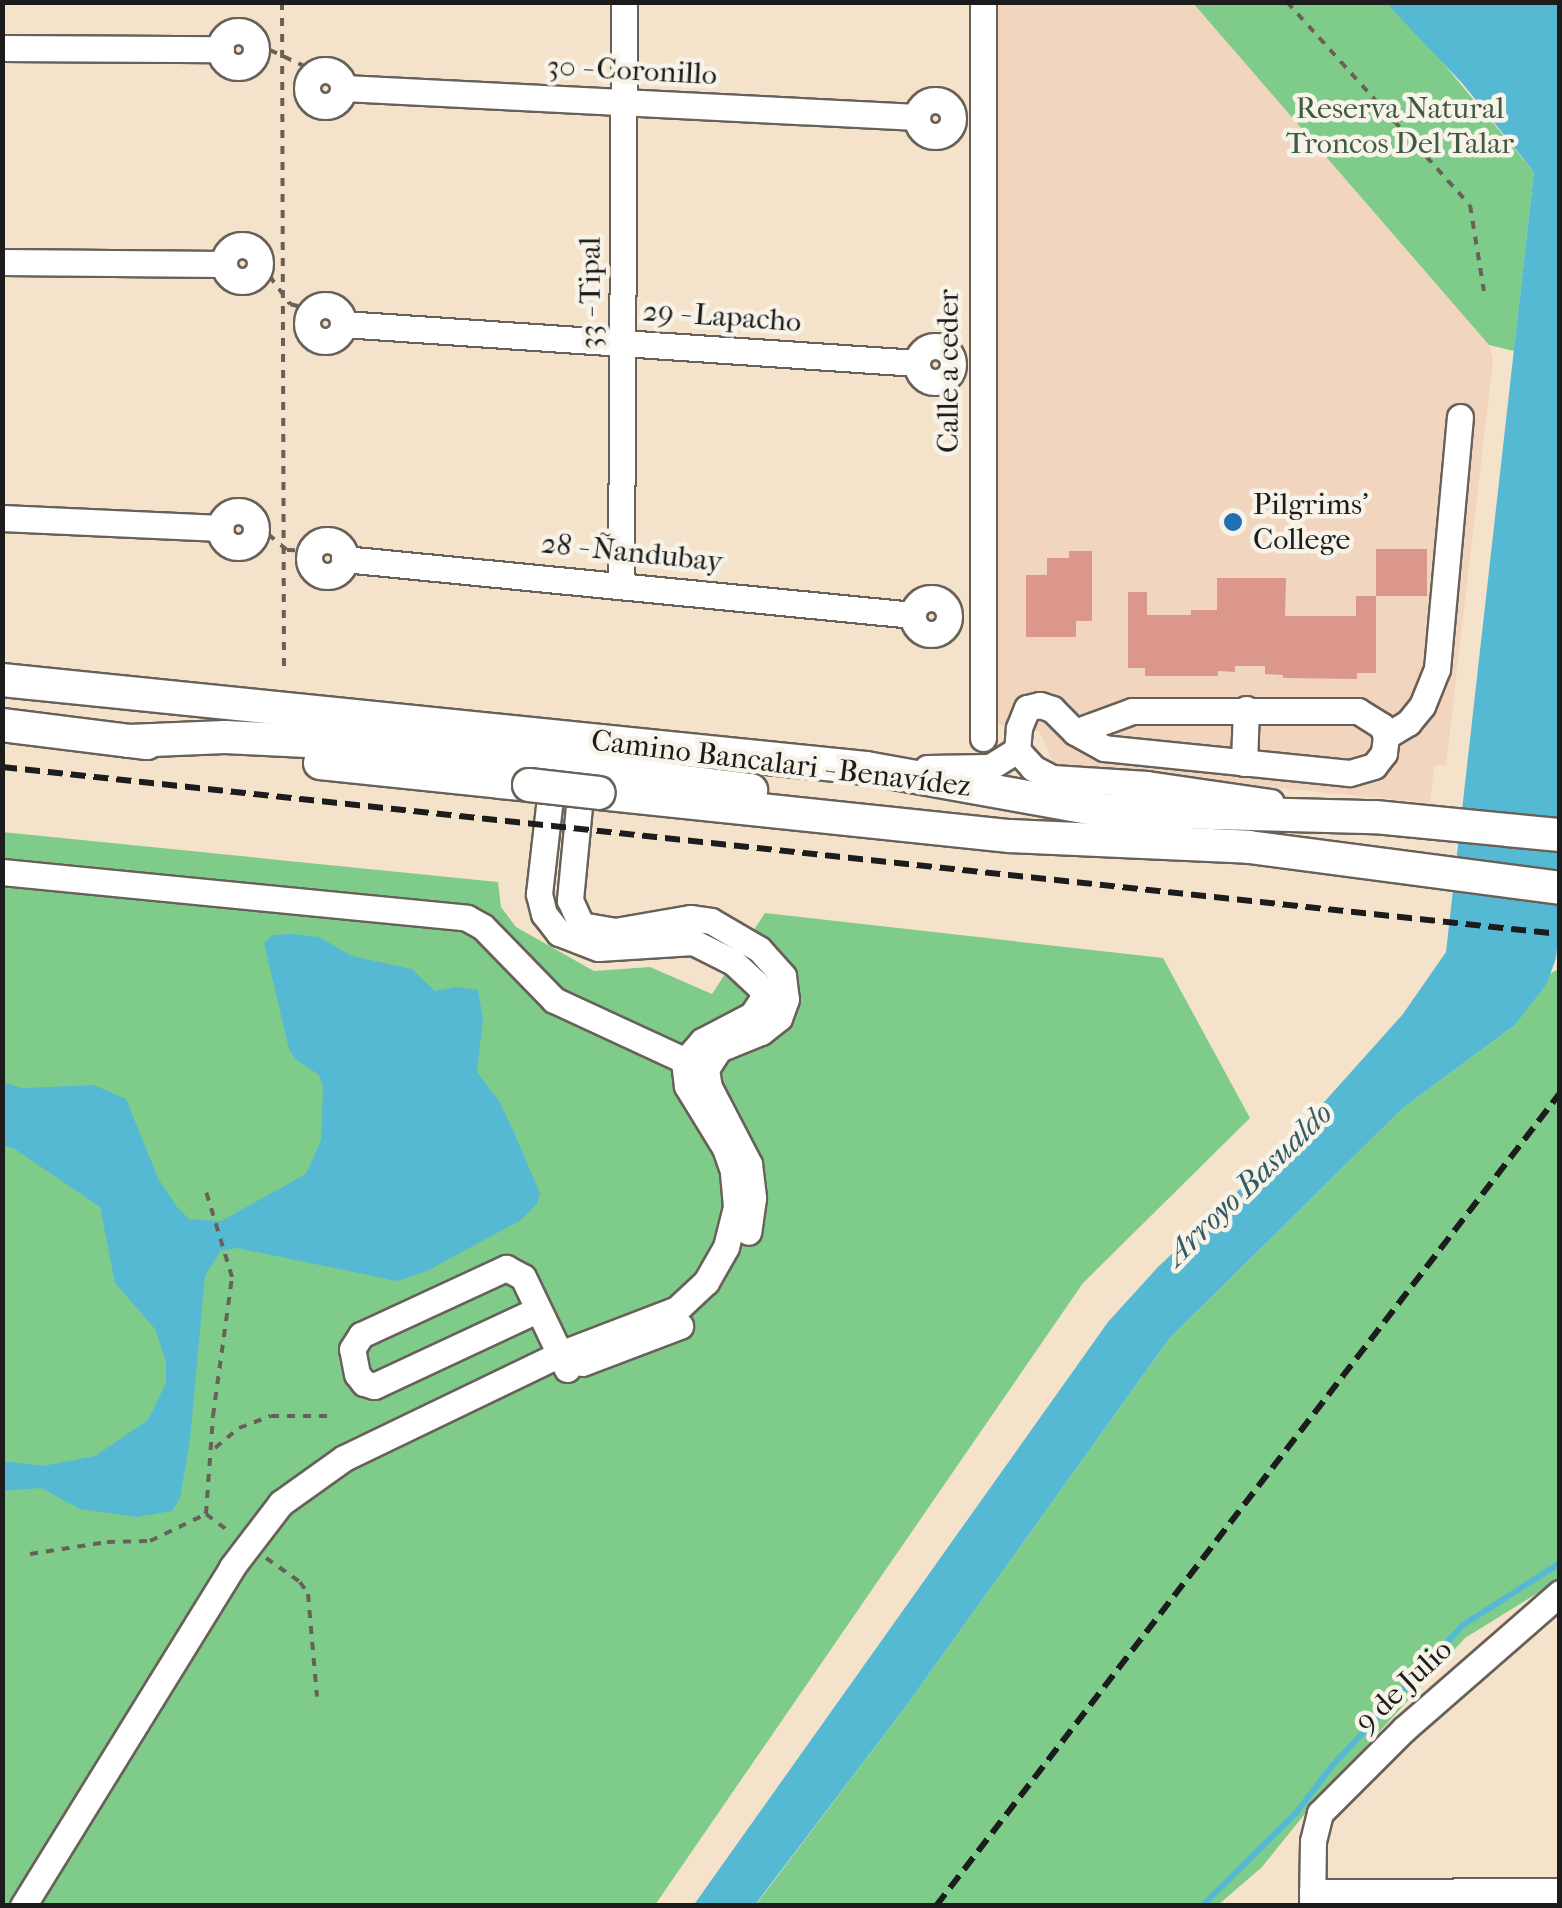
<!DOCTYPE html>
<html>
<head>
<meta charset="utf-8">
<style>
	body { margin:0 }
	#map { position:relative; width:1562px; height:1908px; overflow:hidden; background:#f5e2ca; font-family:"IM FELL French Canon",serif }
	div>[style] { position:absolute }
	.built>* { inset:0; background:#f2d5be }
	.green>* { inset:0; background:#7fcc8a }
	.water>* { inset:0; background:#56b9d4 }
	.stream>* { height:6px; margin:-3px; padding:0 3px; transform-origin:3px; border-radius:3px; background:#56b9d4 }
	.building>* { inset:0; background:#db978c; transform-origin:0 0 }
	.path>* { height:4px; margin-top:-2px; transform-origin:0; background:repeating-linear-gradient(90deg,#686159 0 8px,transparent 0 16px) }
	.roads { filter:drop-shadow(2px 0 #686159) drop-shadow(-2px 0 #686159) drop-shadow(0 2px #686159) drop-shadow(0 -2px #686159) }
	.minor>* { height:25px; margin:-12.5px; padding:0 12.5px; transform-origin:12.5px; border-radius:12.5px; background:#fff }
	.minor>.ring { margin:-12.5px; padding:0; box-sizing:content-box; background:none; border:25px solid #fff; border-radius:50% }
	.major>* { height:32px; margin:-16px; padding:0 16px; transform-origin:16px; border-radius:16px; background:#fff }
	.rail>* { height:6px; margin-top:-3px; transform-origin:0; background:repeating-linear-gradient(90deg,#1c1c1c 0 15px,transparent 0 23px) }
	.bridges { filter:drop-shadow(2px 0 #686159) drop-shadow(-2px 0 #686159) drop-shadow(0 2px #686159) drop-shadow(0 -2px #686159) }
	.major-bridge>* { height:32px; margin:-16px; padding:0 16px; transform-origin:16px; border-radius:16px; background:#fff }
	.dots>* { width:28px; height:28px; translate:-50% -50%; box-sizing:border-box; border:5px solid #f7f3e8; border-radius:50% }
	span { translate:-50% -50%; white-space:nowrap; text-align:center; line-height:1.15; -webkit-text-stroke:9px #f7f3e8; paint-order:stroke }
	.street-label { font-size:30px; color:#1c1c1c }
	.park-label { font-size:30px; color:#3f5a42 }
	.poi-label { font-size:30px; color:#1c1c1c }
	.left { translate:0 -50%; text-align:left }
	.water-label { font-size:32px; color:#335b66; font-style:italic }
	.frame { position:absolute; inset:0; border:5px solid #1c1c1c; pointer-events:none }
</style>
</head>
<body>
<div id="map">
	<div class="built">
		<i style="clip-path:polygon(996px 3px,1193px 3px,1489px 345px,1493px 360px,1446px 765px,1434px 766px,1430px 803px,1055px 766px,1039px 731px,994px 724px)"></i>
	</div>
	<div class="green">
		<i style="clip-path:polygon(1193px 3px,1386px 3px,1423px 39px,1534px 172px,1514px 351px,1489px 345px)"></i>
		<i style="clip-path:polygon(2px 832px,498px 882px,501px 907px,516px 927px,594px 971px,650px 967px,712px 994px,765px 913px,1163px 958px,1250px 1118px,1083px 1283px,655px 1905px,3px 1905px)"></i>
		<i style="clip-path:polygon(1559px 969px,1559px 1580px,1465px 1638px,1308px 1810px,1262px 1867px,1218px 1905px,755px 1906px,906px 1706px,1169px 1339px,1403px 1108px,1515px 1025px,1551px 973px)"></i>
	</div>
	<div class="water">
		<i style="clip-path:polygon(1386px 3px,1559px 3px,1560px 920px,1556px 958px,1547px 983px,1515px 1025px,1403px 1108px,1169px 1339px,906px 1706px,755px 1905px,693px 1906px,1108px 1322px,1158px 1267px,1284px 1147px,1403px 1014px,1446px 952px,1534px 172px,1462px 83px)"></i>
		<i style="clip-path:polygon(293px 934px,319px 937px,352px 956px,412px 969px,435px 991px,456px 987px,478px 990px,483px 1019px,477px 1072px,499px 1101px,513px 1130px,540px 1193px,537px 1204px,521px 1220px,425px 1272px,397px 1281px,237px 1248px,220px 1251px,205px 1276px,190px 1440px,180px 1498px,172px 1511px,137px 1517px,80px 1509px,41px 1488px,3px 1491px,3px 1461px,43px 1466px,95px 1456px,148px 1420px,166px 1383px,166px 1361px,155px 1329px,115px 1283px,100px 1207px,13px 1148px,3px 1146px,3px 1082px,22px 1088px,94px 1085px,126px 1099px,158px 1178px,177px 1207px,189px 1219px,221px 1221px,306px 1174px,321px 1140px,323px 1087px,319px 1075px,295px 1059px,289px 1049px,264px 943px,273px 935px)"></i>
	</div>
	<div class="stream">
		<i style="left:1202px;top:1906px;width:132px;rotate:-44.7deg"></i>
		<i style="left:1296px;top:1813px;width:59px;rotate:-52.5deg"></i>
		<i style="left:1332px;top:1766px;width:192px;rotate:-47.1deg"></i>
		<i style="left:1463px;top:1625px;width:115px;rotate:-32.6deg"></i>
	</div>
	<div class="building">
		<i style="left:1376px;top:549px;width:51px;height:47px"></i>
		<i style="clip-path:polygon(1069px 551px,1092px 551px,1092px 621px,1076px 621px,1076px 637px,1026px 637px,1026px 575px,1047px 575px,1047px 558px,1069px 558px)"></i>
		<i style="clip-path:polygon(1217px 578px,1286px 578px,1285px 616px,1356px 616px,1356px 596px,1376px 596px,1376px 673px,1357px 673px,1357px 679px,1283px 678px,1283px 675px,1265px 674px,1265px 666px,1235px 666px,1235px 672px,1218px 671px,1218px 676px,1145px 676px,1145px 668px,1128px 668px,1128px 592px,1147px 592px,1147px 615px,1191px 615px,1191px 610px,1217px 610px)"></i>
	</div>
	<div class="path">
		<i style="left:282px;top:2px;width:666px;rotate:89.83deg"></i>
		<i style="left:1287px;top:2px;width:273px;rotate:48deg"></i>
		<i style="left:1470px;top:205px;width:87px;rotate:80.8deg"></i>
		<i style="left:255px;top:43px;width:68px;rotate:25.1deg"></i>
		<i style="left:260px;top:263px;width:51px;rotate:53.8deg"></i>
		<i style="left:290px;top:304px;width:23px;rotate:15deg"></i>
		<i style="left:256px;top:524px;width:40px;rotate:40deg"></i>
		<i style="left:287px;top:550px;width:23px;rotate:2deg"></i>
		<i style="left:215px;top:1448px;width:31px;rotate:-40deg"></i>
		<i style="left:239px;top:1428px;width:34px;rotate:-21deg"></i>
		<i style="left:271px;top:1416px;width:60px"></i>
		<i style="left:206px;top:1514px;width:30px;rotate:37deg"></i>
		<i style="left:30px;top:1554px;width:78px;rotate:-8.9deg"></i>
		<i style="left:107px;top:1542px;width:43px;rotate:-1.3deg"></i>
		<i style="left:150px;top:1541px;width:62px;rotate:-25.7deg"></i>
		<i style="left:206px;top:1514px;width:98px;rotate:-85.9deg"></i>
		<i style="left:213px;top:1416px;width:140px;rotate:-82.2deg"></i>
		<i style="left:232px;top:1277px;width:93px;rotate:-106.9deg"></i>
		<i style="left:266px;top:1558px;width:42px;rotate:35.2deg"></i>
		<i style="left:300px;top:1582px;width:14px;rotate:56deg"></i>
		<i style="left:308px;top:1594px;width:103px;rotate:85deg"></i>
	</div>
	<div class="roads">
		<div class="minor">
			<i class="ring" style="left:220px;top:31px;width:11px;height:11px"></i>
			<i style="left:2px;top:48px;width:219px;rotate:0.3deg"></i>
			<i class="ring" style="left:307px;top:70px;width:11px;height:11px"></i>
			<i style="left:344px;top:88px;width:574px;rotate:2.9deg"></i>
			<i class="ring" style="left:917px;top:100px;width:11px;height:11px"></i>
			<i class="ring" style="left:224px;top:245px;width:11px;height:11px"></i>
			<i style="left:2px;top:262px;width:221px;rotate:0.5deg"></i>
			<i class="ring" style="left:307px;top:305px;width:11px;height:11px"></i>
			<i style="left:343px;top:324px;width:575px;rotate:3.89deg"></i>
			<i class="ring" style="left:917px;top:346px;width:11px;height:11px"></i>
			<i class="ring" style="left:220px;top:511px;width:11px;height:11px"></i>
			<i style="left:2px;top:518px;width:219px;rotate:2.6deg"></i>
			<i class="ring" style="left:309px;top:540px;width:11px;height:11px"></i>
			<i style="left:344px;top:559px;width:572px;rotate:5.62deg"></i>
			<i style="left:621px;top:584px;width:582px;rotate:-89.7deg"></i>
			<i class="ring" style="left:913px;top:598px;width:11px;height:11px"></i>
			<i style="left:1075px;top:732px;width:61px;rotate:-20.2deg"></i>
			<i style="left:1132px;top:711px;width:226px"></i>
			<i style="left:1358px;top:711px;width:28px;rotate:32deg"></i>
			<i style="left:1382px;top:726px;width:11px;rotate:68deg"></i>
			<i style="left:1386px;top:736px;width:17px;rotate:97deg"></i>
			<i style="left:1384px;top:753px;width:16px;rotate:128deg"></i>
			<i style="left:1374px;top:766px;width:26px;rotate:164deg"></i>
			<i style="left:1349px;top:773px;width:246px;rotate:-174.2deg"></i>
			<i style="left:1104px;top:748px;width:33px;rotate:-151deg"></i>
			<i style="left:1075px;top:732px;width:33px;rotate:-135deg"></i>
			<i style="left:1052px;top:709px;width:13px;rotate:-162deg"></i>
			<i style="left:1040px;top:705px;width:13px;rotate:167deg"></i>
			<i style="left:1027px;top:708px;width:22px;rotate:112deg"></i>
			<i style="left:1019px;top:728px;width:22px;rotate:95deg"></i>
			<i style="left:1017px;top:750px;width:24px;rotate:48deg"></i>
			<i style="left:1033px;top:768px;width:21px;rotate:28deg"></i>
			<i style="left:1052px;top:778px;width:95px;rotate:3.6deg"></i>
			<i style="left:1147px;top:784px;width:125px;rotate:8.3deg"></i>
			<i style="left:1386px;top:736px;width:26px;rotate:-31deg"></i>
			<i style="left:1408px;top:723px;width:22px;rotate:-51deg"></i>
			<i style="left:1422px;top:706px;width:40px;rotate:-68deg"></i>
			<i style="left:1437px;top:669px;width:253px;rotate:-84.8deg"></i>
			<i style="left:983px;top:738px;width:736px;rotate:-90deg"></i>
			<i style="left:1244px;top:763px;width:54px;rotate:-87.9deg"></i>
			<i style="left:927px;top:768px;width:63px;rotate:-0.9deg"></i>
			<i style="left:990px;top:767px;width:32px;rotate:-32deg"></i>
			<i style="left:582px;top:775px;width:126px;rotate:95.5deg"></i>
			<i style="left:570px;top:900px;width:27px;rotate:66deg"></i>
			<i style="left:581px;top:925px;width:35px;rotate:10deg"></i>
			<i style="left:615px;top:931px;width:76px;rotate:-9.8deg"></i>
			<i style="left:690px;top:918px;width:21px;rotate:8deg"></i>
			<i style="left:711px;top:921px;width:56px;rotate:30.3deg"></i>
			<i style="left:759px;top:949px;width:36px;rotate:48deg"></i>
			<i style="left:783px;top:976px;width:23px;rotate:83deg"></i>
			<i style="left:786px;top:999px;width:20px;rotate:110deg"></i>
			<i style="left:779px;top:1018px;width:23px;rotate:142deg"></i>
			<i style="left:761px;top:1032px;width:45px;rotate:158deg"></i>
			<i style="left:719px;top:1049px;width:24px;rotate:123deg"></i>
			<i style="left:706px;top:1069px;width:18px;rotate:81deg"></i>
			<i style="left:709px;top:1087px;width:87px;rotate:62.5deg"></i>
			<i style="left:749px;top:1164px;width:34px;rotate:83deg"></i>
			<i style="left:753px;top:1198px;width:34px;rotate:98deg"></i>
			<i style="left:2px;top:872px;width:467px;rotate:5.6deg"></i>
			<i style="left:467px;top:918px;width:18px;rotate:29deg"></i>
			<i style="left:483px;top:927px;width:102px;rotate:45.8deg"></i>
			<i style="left:554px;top:1000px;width:157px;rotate:24.8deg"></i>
			<i style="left:537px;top:1310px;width:180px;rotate:155deg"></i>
			<i style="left:374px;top:1386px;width:10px;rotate:-163deg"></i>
			<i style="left:364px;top:1383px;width:11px;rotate:-128deg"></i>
			<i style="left:357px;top:1374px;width:25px;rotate:-101deg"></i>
			<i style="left:352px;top:1349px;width:17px;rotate:-57deg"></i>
			<i style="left:361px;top:1335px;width:160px;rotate:-24.8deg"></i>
			<i style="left:506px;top:1268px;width:19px;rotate:28deg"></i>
			<i style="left:523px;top:1277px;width:102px;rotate:64.4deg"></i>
			<i style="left:582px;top:1363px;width:105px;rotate:-20.7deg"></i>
			<i style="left:1312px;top:1892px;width:248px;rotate:-0.2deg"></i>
			<i style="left:23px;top:1906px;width:398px;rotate:-58.3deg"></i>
			<i style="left:232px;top:1567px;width:81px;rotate:-52.6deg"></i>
			<i style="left:281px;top:1503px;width:77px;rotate:-35.5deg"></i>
			<i style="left:344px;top:1458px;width:240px;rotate:-25.7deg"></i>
			<i style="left:560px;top:1354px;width:125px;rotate:-21deg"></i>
			<i style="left:677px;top:1309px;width:40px;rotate:-43deg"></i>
			<i style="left:706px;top:1282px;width:40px;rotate:-60.3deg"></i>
			<i style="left:726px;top:1247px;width:41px;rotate:-76deg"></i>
			<i style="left:736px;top:1207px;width:36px;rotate:-95deg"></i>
			<i style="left:733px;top:1171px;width:24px;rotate:-109deg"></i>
			<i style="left:725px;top:1148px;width:73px;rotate:-121.5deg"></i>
			<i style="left:687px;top:1086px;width:24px;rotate:-97deg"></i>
			<i style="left:684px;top:1062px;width:28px;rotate:-49deg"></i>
			<i style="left:702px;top:1041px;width:56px;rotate:-27.5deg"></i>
			<i style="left:752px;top:1015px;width:20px;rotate:-57deg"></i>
			<i style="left:763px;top:998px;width:10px;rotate:-101deg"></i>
			<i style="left:761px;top:988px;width:38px;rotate:-137deg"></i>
			<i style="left:733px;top:962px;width:45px;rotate:-153.4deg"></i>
			<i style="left:693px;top:942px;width:95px;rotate:176.4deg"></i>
			<i style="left:598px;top:948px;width:42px;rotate:-159deg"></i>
			<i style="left:559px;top:933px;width:24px;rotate:-128deg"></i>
			<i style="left:544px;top:914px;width:21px;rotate:-104deg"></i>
			<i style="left:539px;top:894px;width:123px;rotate:-83.5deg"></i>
			<i style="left:1312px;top:1906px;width:65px;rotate:-89.1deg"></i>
			<i style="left:1313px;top:1841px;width:29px;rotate:-76deg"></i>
			<i style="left:1320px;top:1813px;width:119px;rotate:-45deg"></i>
			<i style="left:1404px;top:1729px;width:207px;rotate:-41.1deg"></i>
		</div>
		<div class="major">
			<i style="left:2px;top:680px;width:868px;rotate:5.82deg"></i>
			<i style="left:866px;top:768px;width:237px;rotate:10.2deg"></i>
			<i style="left:1099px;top:810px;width:276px;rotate:1.5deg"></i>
			<i style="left:1375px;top:817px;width:186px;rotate:5.6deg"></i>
			<i style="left:2px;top:725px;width:146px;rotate:7.1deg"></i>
			<i style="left:129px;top:741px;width:96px;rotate:-2.4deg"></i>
			<i style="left:225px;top:737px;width:163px;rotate:2.8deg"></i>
			<i style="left:388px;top:745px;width:366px;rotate:7.1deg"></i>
			<i style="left:320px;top:763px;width:210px;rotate:6deg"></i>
			<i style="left:599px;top:793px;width:413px;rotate:6deg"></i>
			<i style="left:1010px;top:836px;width:239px;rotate:2.6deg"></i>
			<i style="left:1249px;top:847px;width:314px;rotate:7.5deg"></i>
		</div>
	</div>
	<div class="rail">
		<i style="left:2px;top:767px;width:1567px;rotate:6.12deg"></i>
		<i style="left:936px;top:1906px;width:1025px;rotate:-52.49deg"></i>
	</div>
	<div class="bridges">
		<div class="major-bridge">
			<i style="left:529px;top:785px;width:70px;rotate:6.5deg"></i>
		</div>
	</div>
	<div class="dots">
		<i style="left:1233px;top:522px;background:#1f6fb2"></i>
	</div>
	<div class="street-label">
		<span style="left:632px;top:71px;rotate:3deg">30 - Coronillo</span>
		<span style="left:591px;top:293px;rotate:-90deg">33 - Tipal</span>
		<span style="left:722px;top:317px;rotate:4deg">29 - Lapacho</span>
		<span style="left:949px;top:371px;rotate:-90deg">Calle a ceder</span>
		<span style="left:632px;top:553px;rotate:6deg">28 - Ñandubay</span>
		<span style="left:781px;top:764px;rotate:7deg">Camino Bancalari - Benavídez</span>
		<span style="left:1404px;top:1686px;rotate:-43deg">9 de Julio</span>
	</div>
	<div class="park-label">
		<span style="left:1400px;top:126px">Reserva Natural<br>Troncos Del Talar</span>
	</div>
	<div class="poi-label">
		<span class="left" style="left:1253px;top:522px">Pilgrims'<br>College</span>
	</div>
	<div class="water-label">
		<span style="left:1249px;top:1184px;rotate:-44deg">Arroyo Basualdo</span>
	</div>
	<div class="frame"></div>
</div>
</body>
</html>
